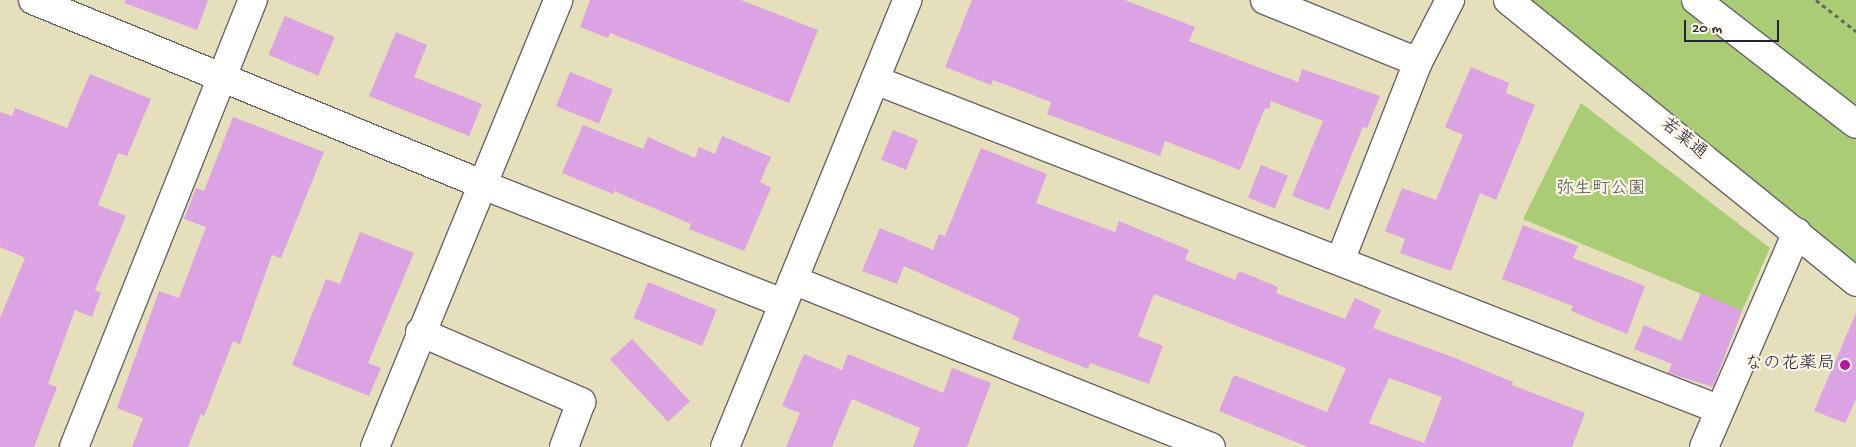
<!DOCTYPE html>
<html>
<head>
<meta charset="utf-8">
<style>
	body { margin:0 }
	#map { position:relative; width:1856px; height:447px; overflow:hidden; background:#e6dfbb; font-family:"Gochi Hand","Klee One",sans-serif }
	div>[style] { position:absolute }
	.green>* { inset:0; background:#a9cc75 }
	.building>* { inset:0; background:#dba3e2; transform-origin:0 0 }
	.path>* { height:3px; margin-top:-1.5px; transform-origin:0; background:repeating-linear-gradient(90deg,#676468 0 4px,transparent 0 8px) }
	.roads { filter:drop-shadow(1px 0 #676468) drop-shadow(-1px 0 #676468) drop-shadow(0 1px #676468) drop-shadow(0 -1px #676468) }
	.minor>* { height:28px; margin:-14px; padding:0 14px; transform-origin:14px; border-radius:14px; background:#fff }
	.dots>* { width:14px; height:14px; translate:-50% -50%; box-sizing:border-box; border:2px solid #fcf5e5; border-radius:50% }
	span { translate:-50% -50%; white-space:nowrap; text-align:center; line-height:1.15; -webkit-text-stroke:4.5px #fcf5e5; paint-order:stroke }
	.street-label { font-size:18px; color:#22223b }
	.park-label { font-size:18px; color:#4a554c }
	.poi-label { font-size:18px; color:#22223b }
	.right { translate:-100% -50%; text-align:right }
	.scale { position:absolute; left:1684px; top:20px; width:95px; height:22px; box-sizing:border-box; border:2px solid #22223b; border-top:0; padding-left:6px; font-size:15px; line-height:18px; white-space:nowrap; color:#22223b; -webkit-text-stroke:4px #fcf5e5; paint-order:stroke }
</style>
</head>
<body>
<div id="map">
	<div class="green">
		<i style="clip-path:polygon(1508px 0,1856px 0,1856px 282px)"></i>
		<i style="clip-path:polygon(1581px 103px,1770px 248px,1742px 311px,1523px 219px)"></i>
	</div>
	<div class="building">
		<i style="clip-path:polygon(125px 0,208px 0,197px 30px,125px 3px)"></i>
		<i style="clip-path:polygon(590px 0,741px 0,818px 30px,789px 103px,610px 33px,608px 38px,580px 27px)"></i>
		<i style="clip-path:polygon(972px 0,1125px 0,1195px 27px,1189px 41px,1298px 82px,1302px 69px,1380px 96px,1367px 128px,1363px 127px,1329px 210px,1292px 196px,1323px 121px,1271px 101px,1269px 109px,1265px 108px,1240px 170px,1165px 141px,1160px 156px,1047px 114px,1051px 102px,993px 80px,991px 85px,945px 67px)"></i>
		<i style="left:285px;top:16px;width:54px;height:42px;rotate:23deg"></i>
		<i style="clip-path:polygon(396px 32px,427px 45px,414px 77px,482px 104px,469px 136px,369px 96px)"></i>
		<i style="clip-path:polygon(1471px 67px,1509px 83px,1506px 93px,1535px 105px,1496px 200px,1480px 193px,1451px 271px,1400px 253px,1405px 239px,1385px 231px,1402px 188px,1436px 200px,1463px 135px,1445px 127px)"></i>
		<i style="left:570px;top:72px;width:46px;height:37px;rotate:22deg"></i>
		<i style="clip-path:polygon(90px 74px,151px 99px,127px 156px,118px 153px,98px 205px,126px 216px,95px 290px,101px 293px,92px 317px,75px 310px,48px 384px,57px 387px,34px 447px,0 447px,0 318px,25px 258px,0 247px,0 112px,12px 116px,15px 108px,67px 128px)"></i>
		<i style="clip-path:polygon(233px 117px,324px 152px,281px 258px,272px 255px,240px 344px,233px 341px,204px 416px,201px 414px,188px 447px,132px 447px,143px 418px,117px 408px,159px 291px,179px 298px,206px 227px,184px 219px,196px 188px,204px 191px)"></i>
		<i style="clip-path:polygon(583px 125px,643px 149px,648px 137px,695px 158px,699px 147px,715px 154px,722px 136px,771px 157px,760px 182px,771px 188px,744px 251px,689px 229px,691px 224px,614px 191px,613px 194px,562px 173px)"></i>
		<i style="left:893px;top:130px;width:27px;height:32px;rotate:22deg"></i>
		<i style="clip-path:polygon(evenodd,981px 148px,1047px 174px,1036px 203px,1115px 232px,1119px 221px,1189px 250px,1185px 260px,1235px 280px,1239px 271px,1278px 287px,1276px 293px,1345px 319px,1355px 298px,1381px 310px,1373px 328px,1455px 358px,1513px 382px,1512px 385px,1585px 413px,1572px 447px,1308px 447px,1219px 411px,1234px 375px,1327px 412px,1346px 368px,1154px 294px,1138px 336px,1163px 346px,1149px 384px,1090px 363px,1088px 369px,1012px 339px,1020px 318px,904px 266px,897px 284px,862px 271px,880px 228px,933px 250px,939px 234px,945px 236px,981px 148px,1389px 378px,1442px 397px,1424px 443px,1369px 423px,1389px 378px)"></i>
		<i style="left:1261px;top:165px;width:29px;height:35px;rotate:22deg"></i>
		<i style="clip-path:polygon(1523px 225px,1578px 246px,1573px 258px,1645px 286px,1627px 334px,1571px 311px,1573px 306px,1502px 279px)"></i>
		<i style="clip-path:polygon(360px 232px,414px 253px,368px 363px,381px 368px,369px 396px,292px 365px,326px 279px,340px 284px)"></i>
		<i style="left:648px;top:282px;width:74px;height:39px;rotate:22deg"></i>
		<i style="clip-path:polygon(1701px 293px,1742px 311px,1713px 387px,1668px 373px,1672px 364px,1634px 349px,1644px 325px,1681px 341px)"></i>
		<i style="clip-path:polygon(1856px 313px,1856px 399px,1845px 423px,1814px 411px)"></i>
		<i style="left:632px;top:339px;width:85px;height:30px;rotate:47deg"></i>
		<i style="clip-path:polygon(804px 354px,842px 370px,848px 354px,943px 393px,952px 368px,991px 383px,967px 447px,913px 447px,920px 428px,852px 399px,832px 447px,786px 447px,800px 413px,782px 406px)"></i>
	</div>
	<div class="path">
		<i style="left:1816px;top:0;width:51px;rotate:37.8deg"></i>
	</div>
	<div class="roads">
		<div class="minor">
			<i style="left:33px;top:0;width:487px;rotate:22.3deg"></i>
			<i style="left:483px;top:185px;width:321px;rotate:21.5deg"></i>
			<i style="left:1265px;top:0;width:165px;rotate:22.1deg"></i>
			<i style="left:1508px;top:0;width:448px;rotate:39deg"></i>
			<i style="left:1696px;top:0;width:202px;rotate:37.8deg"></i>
			<i style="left:875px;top:80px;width:905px;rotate:21.32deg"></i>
			<i style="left:1340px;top:261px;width:214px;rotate:-68.6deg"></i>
			<i style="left:1418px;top:62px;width:70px;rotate:-62.7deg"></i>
			<i style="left:793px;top:280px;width:450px;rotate:21.8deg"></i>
			<i style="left:420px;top:332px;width:176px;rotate:23.5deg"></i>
			<i style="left:581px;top:402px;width:48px;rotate:110.7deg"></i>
			<i style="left:74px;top:447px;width:482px;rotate:-68.2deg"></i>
			<i style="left:375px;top:447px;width:483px;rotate:-67.7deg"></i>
			<i style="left:725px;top:447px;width:483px;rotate:-67.8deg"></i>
			<i style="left:1704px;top:447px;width:234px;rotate:-66.6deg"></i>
		</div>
	</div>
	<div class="dots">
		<i style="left:1845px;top:365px;background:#b5179e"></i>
	</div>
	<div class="street-label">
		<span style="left:1683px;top:140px;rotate:39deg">若葉通</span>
	</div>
	<div class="park-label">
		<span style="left:1601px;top:190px">弥生町公園</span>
	</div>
	<div class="poi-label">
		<span class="right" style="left:1835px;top:365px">なの花薬局</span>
	</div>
	<div class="scale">20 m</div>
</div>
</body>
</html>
